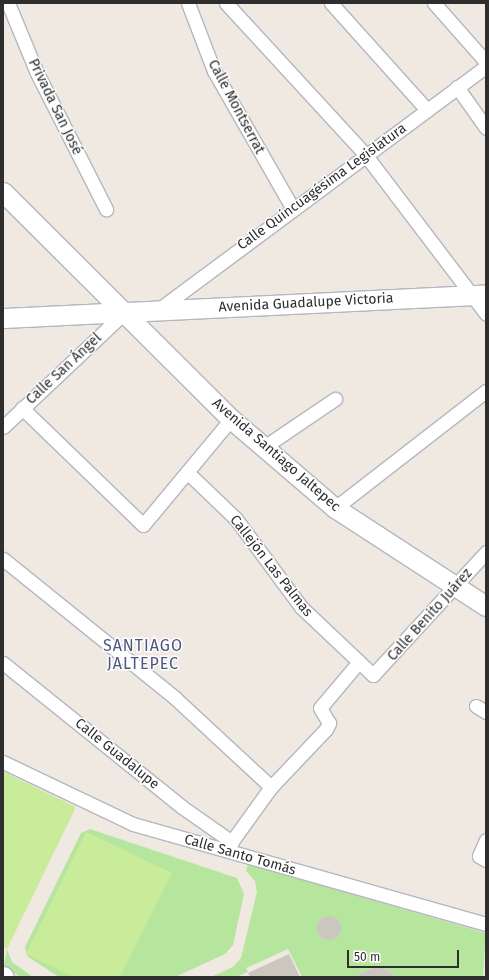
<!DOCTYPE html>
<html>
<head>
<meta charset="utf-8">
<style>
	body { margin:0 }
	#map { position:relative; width:489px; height:980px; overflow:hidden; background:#efe9e1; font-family:"Fira Sans",sans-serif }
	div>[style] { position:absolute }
	.green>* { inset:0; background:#b6e59e }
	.pitch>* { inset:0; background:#c9ec9a }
	.building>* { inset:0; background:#cbc7bf }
	.round { border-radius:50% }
	.roads { filter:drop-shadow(1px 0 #b4b7c1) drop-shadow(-1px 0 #b4b7c1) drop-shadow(0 1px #b4b7c1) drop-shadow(0 -1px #b4b7c1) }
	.street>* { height:13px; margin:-6.5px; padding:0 6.5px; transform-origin:6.5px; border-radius:6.5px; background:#fff }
	.secondary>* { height:19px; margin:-9.5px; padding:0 9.5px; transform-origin:9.5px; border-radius:9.5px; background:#fff }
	span { translate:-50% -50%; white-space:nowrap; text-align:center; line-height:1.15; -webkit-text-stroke:3px #fff; paint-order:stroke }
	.street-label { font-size:14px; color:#2e2e2e }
	.quarter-label { font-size:16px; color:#4d5680; letter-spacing:1px }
	.frame { position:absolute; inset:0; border:4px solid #2e2e2e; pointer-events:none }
	.scale { position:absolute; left:347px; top:950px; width:112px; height:18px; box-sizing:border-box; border:2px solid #2e2e2e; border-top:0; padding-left:5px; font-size:12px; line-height:14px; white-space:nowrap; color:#2e2e2e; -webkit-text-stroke:3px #fff; paint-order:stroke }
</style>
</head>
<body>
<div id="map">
	<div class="green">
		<i style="clip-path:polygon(90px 829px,237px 878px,244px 894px,233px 945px,225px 954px,175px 977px,59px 977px,27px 956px,25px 947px,81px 833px)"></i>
		<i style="clip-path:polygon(248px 864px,486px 933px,483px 977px,397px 977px,380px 965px,353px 977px,302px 977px,288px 949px,246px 968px,248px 972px,236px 977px,211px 977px,233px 967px,241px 958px,257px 892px,255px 881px,246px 871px)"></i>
		<i style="clip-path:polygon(7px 949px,12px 962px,33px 977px,20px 977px,4px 966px)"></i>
	</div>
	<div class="pitch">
		<i style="clip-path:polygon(4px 772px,76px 807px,7px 949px,3px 947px)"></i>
		<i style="clip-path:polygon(86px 832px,172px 873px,120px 977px,74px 977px,26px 954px)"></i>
	</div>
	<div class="building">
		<i class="round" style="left:317px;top:916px;width:24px;height:24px"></i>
		<i style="clip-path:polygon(289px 954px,300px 977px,250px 977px,248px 973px)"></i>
		<i style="clip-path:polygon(380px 965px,397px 977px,353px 977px)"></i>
	</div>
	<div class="roads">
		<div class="street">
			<i style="left:8px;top:3px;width:76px;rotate:67.5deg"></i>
			<i style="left:37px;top:73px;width:153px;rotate:63.1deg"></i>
			<i style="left:188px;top:3px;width:73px;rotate:69.1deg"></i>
			<i style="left:214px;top:71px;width:157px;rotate:60.2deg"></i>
			<i style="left:226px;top:3px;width:204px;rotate:47.4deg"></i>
			<i style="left:364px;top:153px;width:202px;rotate:52.8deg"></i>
			<i style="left:331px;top:3px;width:144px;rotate:48.1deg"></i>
			<i style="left:434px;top:3px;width:79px;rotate:48.6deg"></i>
			<i style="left:457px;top:87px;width:50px;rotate:54.7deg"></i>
			<i style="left:158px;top:310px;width:409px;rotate:-36.6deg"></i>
			<i style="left:22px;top:408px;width:168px;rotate:44deg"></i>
			<i style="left:143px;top:525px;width:138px;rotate:-50.3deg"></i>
			<i style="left:3px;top:427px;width:169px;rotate:-43.3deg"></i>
			<i style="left:264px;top:447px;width:86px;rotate:-34.1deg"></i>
			<i style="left:187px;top:472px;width:68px;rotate:43.8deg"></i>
			<i style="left:236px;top:519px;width:109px;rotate:53.5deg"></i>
			<i style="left:301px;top:607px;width:99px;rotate:43.4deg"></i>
			<i style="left:373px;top:675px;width:167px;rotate:-47.4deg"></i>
			<i style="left:335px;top:508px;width:191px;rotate:-37.8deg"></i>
			<i style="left:3px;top:559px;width:221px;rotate:38.9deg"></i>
			<i style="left:175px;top:698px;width:131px;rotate:42.8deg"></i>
			<i style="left:3px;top:663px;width:230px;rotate:38.8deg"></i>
			<i style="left:182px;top:807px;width:61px;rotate:35deg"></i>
			<i style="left:476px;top:706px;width:12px;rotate:31deg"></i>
			<i style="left:3px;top:762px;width:144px;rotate:25.5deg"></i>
			<i style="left:133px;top:824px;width:367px;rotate:15.8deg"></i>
			<i style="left:486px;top:840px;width:17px;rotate:114deg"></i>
			<i style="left:479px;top:856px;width:8px;rotate:30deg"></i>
			<i style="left:227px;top:848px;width:75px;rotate:-54.2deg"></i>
			<i style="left:271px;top:787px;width:80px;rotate:-46.5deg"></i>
			<i style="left:326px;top:729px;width:7px;rotate:-63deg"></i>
			<i style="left:329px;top:723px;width:17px;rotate:-121deg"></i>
			<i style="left:320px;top:708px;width:57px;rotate:-49.9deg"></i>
		</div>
		<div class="secondary">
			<i style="left:3px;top:192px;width:322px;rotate:44.9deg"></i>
			<i style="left:231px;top:419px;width:137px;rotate:40.6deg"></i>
			<i style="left:335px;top:508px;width:180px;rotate:33deg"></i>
			<i style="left:3px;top:318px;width:484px;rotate:-2.8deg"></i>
			<i style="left:3px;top:976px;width:1px;rotate:45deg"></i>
		</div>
	</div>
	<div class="street-label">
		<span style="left:55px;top:107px;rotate:64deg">Privada San José</span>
		<span style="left:236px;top:107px;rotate:62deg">Calle Montserrat</span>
		<span style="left:322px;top:187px;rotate:-36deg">Calle Quincuagésima Legislatura</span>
		<span style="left:306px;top:303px;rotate:-3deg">Avenida Guadalupe Victoria</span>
		<span style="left:64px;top:369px;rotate:-43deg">Calle San Ángel</span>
		<span style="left:276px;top:455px;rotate:41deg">Avenida Santiago Jaltepec</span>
		<span style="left:271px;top:566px;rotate:52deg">Callejón Las Palmas</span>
		<span style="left:430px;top:615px;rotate:-48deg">Calle Benito Juárez</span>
		<span style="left:117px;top:754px;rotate:39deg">Calle Guadalupe</span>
		<span style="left:240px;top:855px;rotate:16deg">Calle Santo Tomás</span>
	</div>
	<div class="quarter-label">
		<span style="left:143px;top:655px">SANTIAGO<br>JALTEPEC</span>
	</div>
	<div class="frame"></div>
	<div class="scale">50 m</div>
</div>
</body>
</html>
